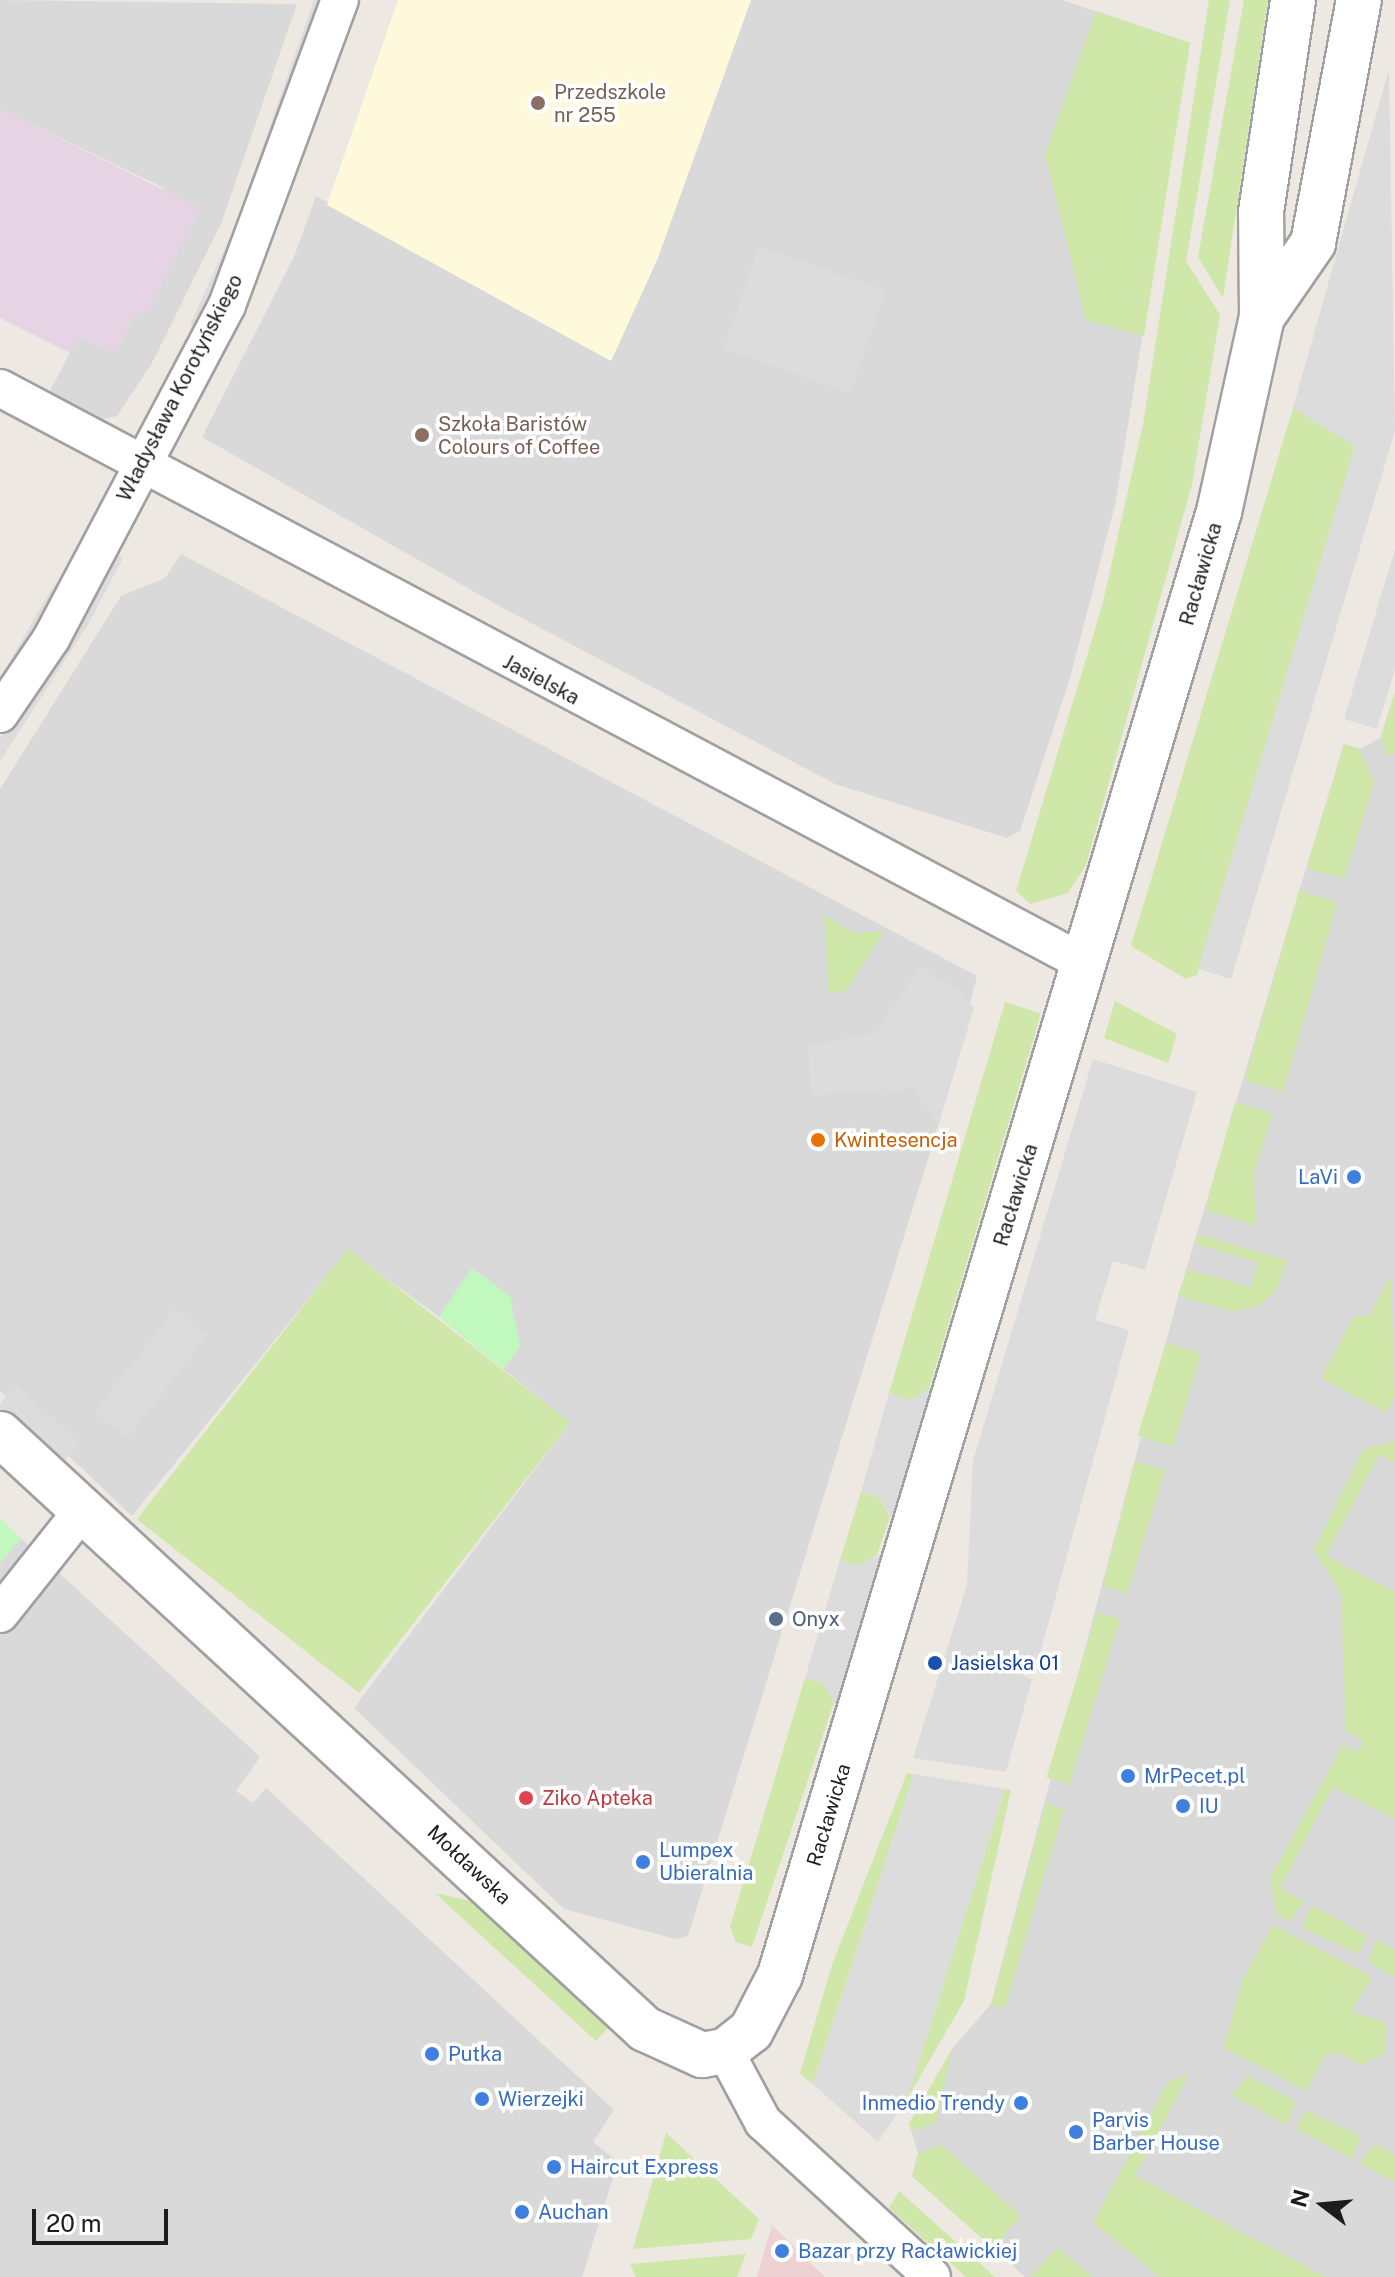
<!DOCTYPE html>
<html>
<head>
<meta charset="utf-8">
<style>
	body { margin:0 }
	#map { position:relative; width:1395px; height:2277px; overflow:hidden; background:#ede8e2; font-family:"Public Sans",sans-serif }
	div>[style] { position:absolute }
	.residential>* { inset:0; background:#dad9d9 }
	.commercial>* { inset:0; background:#eed1d3 }
	.industrial>* { inset:0; background:#e6d4e5 }
	.education>* { inset:0; background:#fef9da }
	.grass>* { inset:0; background:#cfe7a8; transform-origin:0 0 }
	.park>* { inset:0; background:#c1f8be }
	.parking>* { inset:0; background:#dcdcdc; transform-origin:0 0 }
	.roads { filter:drop-shadow(2px 0 #a0a0a0) drop-shadow(-2px 0 #a0a0a0) drop-shadow(0 2px #a0a0a0) drop-shadow(0 -2px #a0a0a0) }
	.minor>* { height:36px; margin:-18px; padding:0 18px; transform-origin:18px; border-radius:18px; background:#fff }
	.tertiary>* { height:44px; margin:-22px; padding:0 22px; transform-origin:22px; border-radius:22px; background:#fff }
	.dots>* { width:22px; height:22px; translate:-50% -50%; box-sizing:border-box; border:4px solid #fff; border-radius:50% }
	span { translate:-50% -50%; white-space:nowrap; text-align:center; line-height:1.15; -webkit-text-stroke:7px #fff; paint-order:stroke }
	.education-label { font-size:20px; color:#785e54 }
	.left { translate:0 -50%; text-align:left }
	.street-label { font-size:20px; color:#1c1c1c }
	.food-label { font-size:20px; color:#c56008 }
	.shop-label { font-size:20px; color:#366cbe }
	.right { translate:-100% -50%; text-align:right }
	.service-label { font-size:20px; color:#4e5e75 }
	.transit-label { font-size:20px; color:#164399 }
	.health-label { font-size:20px; color:#be3a42 }
	.north { position:absolute; left:1283px; top:2165px; width:80px; height:80px; -webkit-text-stroke:6px #fff; paint-order:stroke; rotate:286deg; font-size:22px; font-weight:700; line-height:32px; text-align:center; color:#1c1c1c }
	.north::after { content:''; display:block; margin:auto; width:28px; height:36px; background:#1c1c1c; clip-path:polygon(50% 0,100% 100%,50% 72%,0 100%) }
	.scale { position:absolute; left:32px; top:2209px; width:136px; height:36px; box-sizing:border-box; border:4px solid #1c1c1c; border-top:0; padding-left:10px; font-size:24px; line-height:28px; white-space:nowrap; color:#1c1c1c; -webkit-text-stroke:6px #fff; paint-order:stroke }
</style>
</head>
<body>
<div id="map">
	<div class="residential">
		<i style="clip-path:polygon(0 0,297px 4px,221px 224px,151px 365px,117px 416px,99px 420px,47px 396px,79px 336px,115px 353px,135px 313px,164px 188px,0 109px)"></i>
		<i style="clip-path:polygon(751px 0,1062px 0,1190px 43px,1115px 505px,1070px 678px,1020px 831px,1007px 838px,835px 784px,501px 607px,202px 437px,294px 257px,316px 196px,611px 361px,657px 260px)"></i>
		<i style="clip-path:polygon(181px 554px,977px 976px,939px 1123px,688px 1936px,675px 1939px,564px 1909px,354px 1708px,570px 1423px,439px 1317px,348px 1250px,132px 1516px,0 1391px,0 789px,121px 596px,165px 578px)"></i>
		<i style="clip-path:polygon(1395px 692px,1395px 2277px,1025px 2277px,912px 2176px,918px 2153px,909px 2124px,952px 2049px,991px 2004px,1178px 1297px,1299px 891px,1344px 744px,1360px 749px,1380px 738px)"></i>
		<i style="clip-path:polygon(21px 1538px,260px 1757px,236px 1791px,253px 1803px,266px 1788px,614px 2110px,593px 2142px,618px 2162px,582px 2277px,0 2277px,0 1563px)"></i>
	</div>
	<div class="commercial">
		<i style="clip-path:polygon(772px 2225px,825px 2277px,757px 2277px)"></i>
	</div>
	<div class="industrial">
		<i style="clip-path:polygon(0 109px,201px 208px,147px 314px,135px 313px,115px 353px,80px 336px,70px 353px,0 318px)"></i>
	</div>
	<div class="education">
		<i style="clip-path:polygon(398px 0,751px 0,657px 260px,611px 361px,327px 205px)"></i>
	</div>
	<div class="grass">
		<i style="clip-path:polygon(1209px 0,1230px 0,1186px 261px,1220px 315px,1192px 484px,1086px 865px,1068px 893px,1030px 904px,1016px 891px,1102px 606px,1143px 424px)"></i>
		<i style="clip-path:polygon(1244px 0,1268px 0,1223px 298px,1198px 257px)"></i>
		<i style="clip-path:polygon(1096px 11px,1190px 43px,1144px 336px,1086px 320px,1045px 154px)"></i>
		<i style="clip-path:polygon(1293px 408px,1356px 446px,1197px 975px,1186px 979px,1131px 946px)"></i>
		<i style="clip-path:polygon(1395px 692px,1395px 753px,1388px 756px,1381px 738px)"></i>
		<i style="clip-path:polygon(1344px 744px,1360px 749px,1374px 783px,1344px 879px,1307px 868px)"></i>
		<i style="left:1299px;top:891px;width:40px;height:197px;rotate:16deg"></i>
		<i style="clip-path:polygon(824px 915px,853px 932px,884px 932px,846px 991px,829px 993px)"></i>
		<i style="clip-path:polygon(1115px 1001px,1177px 1034px,1168px 1063px,1104px 1038px)"></i>
		<i style="clip-path:polygon(1005px 1002px,1040px 1013px,1039px 1020px,929px 1389px,911px 1400px,889px 1393px)"></i>
		<i style="clip-path:polygon(1235px 1102px,1272px 1114px,1254px 1174px,1256px 1226px,1205px 1210px)"></i>
		<i style="clip-path:polygon(1198px 1234px,1287px 1261px,1275px 1292px,1257px 1307px,1232px 1311px,1178px 1296px,1187px 1269px,1251px 1287px,1258px 1262px,1195px 1244px)"></i>
		<i style="left:348px;top:1249px;width:282px;height:343px;rotate:38deg"></i>
		<i style="clip-path:polygon(1391px 1276px,1395px 1396px,1386px 1413px,1321px 1378px,1354px 1316px,1369px 1316px)"></i>
		<i style="left:1166px;top:1343px;width:37px;height:97px;rotate:17deg"></i>
		<i style="clip-path:polygon(1395px 1441px,1395px 1462px,1379px 1455px,1326px 1556px,1395px 1592px,1395px 1819px,1333px 1787px,1280px 1888px,1304px 1902px,1289px 1921px,1277px 1915px,1270px 1878px,1343px 1745px,1358px 1752px,1364px 1741px,1346px 1731px,1341px 1593px,1314px 1550px,1363px 1450px)"></i>
		<i style="clip-path:polygon(1135px 1462px,1165px 1470px,1127px 1594px,1103px 1586px)"></i>
		<i style="clip-path:polygon(861px 1492px,879px 1497px,890px 1517px,877px 1555px,858px 1566px,840px 1560px)"></i>
		<i style="left:1097px;top:1612px;width:24px;height:173px;rotate:17deg"></i>
		<i style="clip-path:polygon(805px 1678px,823px 1683px,834px 1702px,752px 1947px,736px 1942px,730px 1927px)"></i>
		<i style="clip-path:polygon(907px 1773px,914px 1774px,813px 2084px,800px 2074px,832px 1965px)"></i>
		<i style="clip-path:polygon(1005px 1789px,1011px 1790px,964px 2001px,907px 2099px)"></i>
		<i style="clip-path:polygon(1046px 1803px,1064px 1809px,1005px 2008px,991px 2005px)"></i>
		<i style="clip-path:polygon(435px 1893px,470px 1901px,609px 2027px,596px 2041px)"></i>
		<i style="clip-path:polygon(1311px 1905px,1368px 1936px,1358px 1953px,1302px 1928px)"></i>
		<i style="clip-path:polygon(1273px 1925px,1372px 1977px,1351px 2011px,1385px 2022px,1385px 2053px,1361px 2065px,1341px 2053px,1325px 2055px,1306px 2091px,1224px 2048px,1243px 1979px)"></i>
		<i style="clip-path:polygon(1376px 1940px,1395px 1950px,1395px 1977px,1369px 1963px)"></i>
		<i style="clip-path:polygon(952px 2049px,936px 2123px,911px 2131px,909px 2124px)"></i>
		<i style="clip-path:polygon(1190px 2073px,1135px 2176px,1326px 2277px,1160px 2277px,1093px 2223px,1168px 2082px)"></i>
		<i style="clip-path:polygon(1247px 2076px,1295px 2101px,1288px 2125px,1232px 2095px)"></i>
		<i style="clip-path:polygon(1306px 2111px,1360px 2136px,1353px 2159px,1296px 2129px)"></i>
		<i style="clip-path:polygon(666px 2133px,759px 2219px,751px 2239px,633px 2249px)"></i>
		<i style="clip-path:polygon(1375px 2144px,1395px 2155px,1395px 2182px,1360px 2163px)"></i>
		<i style="clip-path:polygon(941px 2145px,1021px 2216px,993px 2248px,912px 2176px,919px 2153px)"></i>
		<i style="clip-path:polygon(899px 2191px,995px 2277px,966px 2277px,889px 2208px)"></i>
		<i style="clip-path:polygon(1057px 2248px,1075px 2262px,1093px 2277px,1030px 2277px)"></i>
		<i style="clip-path:polygon(746px 2254px,737px 2277px,636px 2277px,630px 2264px)"></i>
	</div>
	<div class="park">
		<i style="clip-path:polygon(472px 1268px,510px 1296px,520px 1347px,503px 1369px,439px 1317px)"></i>
		<i style="clip-path:polygon(0 1518px,21px 1538px,0 1563px)"></i>
	</div>
	<div class="parking">
		<i style="clip-path:polygon(314px 0,327px 2px,201px 331px,190px 325px,235px 226px)"></i>
		<i style="clip-path:polygon(1389px 69px,1395px 431px,1231px 979px,1198px 969px,1355px 446px,1293px 408px)"></i>
		<i style="left:759px;top:246px;width:134px;height:109px;rotate:19deg"></i>
		<i style="clip-path:polygon(1395px 549px,1395px 669px,1377px 729px,1344px 719px)"></i>
		<i style="clip-path:polygon(111px 552px,123px 558px,89px 623px,0 761px,0 739px)"></i>
		<i style="clip-path:polygon(54px 585px,66px 591px,0 700px,0 678px)"></i>
		<i style="clip-path:polygon(920px 968px,958px 989px,974px 1008px,939px 1123px,912px 1088px,811px 1095px,808px 1046px,876px 1031px)"></i>
		<i style="clip-path:polygon(1093px 1059px,1197px 1092px,1145px 1270px,1113px 1261px,1095px 1320px,1129px 1330px,1035px 1672px,1006px 1665px,1032px 1680px,1006px 1772px,913px 1758px,967px 1585px,973px 1461px)"></i>
		<i style="left:175px;top:1309px;width:42px;height:131px;rotate:38deg"></i>
		<i style="left:17px;top:1385px;width:86px;height:29px;rotate:43deg"></i>
		<i style="clip-path:polygon(931px 1387px,892px 1519px,879px 1497px,861px 1492px,889px 1393px,911px 1400px)"></i>
		<i style="clip-path:polygon(881px 1554px,871px 1588px,836px 1706px,823px 1683px,805px 1678px,840px 1560px,858px 1566px)"></i>
		<i style="clip-path:polygon(914px 1774px,1005px 1789px,907px 2099px,878px 2142px,813px 2084px)"></i>
	</div>
	<div class="roads">
		<div class="minor">
			<i style="left:0;top:388px;width:1229px;rotate:27.94deg"></i>
			<i style="left:0;top:714px;width:91px;rotate:-55.8deg"></i>
			<i style="left:51px;top:639px;width:378px;rotate:-62.2deg"></i>
			<i style="left:227px;top:305px;width:325px;rotate:-69.7deg"></i>
			<i style="left:0;top:1614px;width:132px;rotate:-51.5deg"></i>
			<i style="left:725px;top:2051px;width:81px;rotate:61.8deg"></i>
			<i style="left:763px;top:2122px;width:229px;rotate:42.5deg"></i>
		</div>
		<div class="tertiary">
			<i style="left:1262px;top:317px;width:90px;rotate:-55.4deg"></i>
			<i style="left:1313px;top:243px;width:247px;rotate:-79.3deg"></i>
			<i style="left:0;top:1434px;width:878px;rotate:42.69deg"></i>
			<i style="left:645px;top:2029px;width:63px;rotate:24.5deg"></i>
			<i style="left:702px;top:2055px;width:23px;rotate:-10deg"></i>
			<i style="left:725px;top:2051px;width:33px;rotate:-38deg"></i>
			<i style="left:751px;top:2031px;width:63px;rotate:-62.6deg"></i>
			<i style="left:780px;top:1975px;width:1527px;rotate:-73.3deg"></i>
			<i style="left:1219px;top:512px;width:200px;rotate:-77.6deg"></i>
			<i style="left:1262px;top:317px;width:105px;rotate:-90.5deg"></i>
			<i style="left:1261px;top:212px;width:214px;rotate:-81.4deg"></i>
		</div>
	</div>
	<div class="dots">
		<i style="left:538px;top:103px;background:#8d6e63"></i>
		<i style="left:422px;top:435px;background:#8d6e63"></i>
		<i style="left:818px;top:1140px;background:#e8710a"></i>
		<i style="left:1354px;top:1177px;background:#3f7fe0"></i>
		<i style="left:776px;top:1619px;background:#5c6f8a"></i>
		<i style="left:935px;top:1663px;background:#1a4fb4"></i>
		<i style="left:1128px;top:1776px;background:#3f7fe0"></i>
		<i style="left:526px;top:1798px;background:#e0444e"></i>
		<i style="left:1183px;top:1806px;background:#3f7fe0"></i>
		<i style="left:643px;top:1862px;background:#3f7fe0"></i>
		<i style="left:432px;top:2054px;background:#3f7fe0"></i>
		<i style="left:482px;top:2099px;background:#3f7fe0"></i>
		<i style="left:1021px;top:2103px;background:#3f7fe0"></i>
		<i style="left:1076px;top:2132px;background:#3f7fe0"></i>
		<i style="left:554px;top:2167px;background:#3f7fe0"></i>
		<i style="left:522px;top:2212px;background:#3f7fe0"></i>
		<i style="left:782px;top:2251px;background:#3f7fe0"></i>
	</div>
	<div class="education-label">
		<span class="left" style="left:554px;top:104px">Przedszkole<br>nr 255</span>
		<span class="left" style="left:438px;top:436px">Szkoła Baristów<br>Colours of Coffee</span>
	</div>
	<div class="street-label">
		<span style="left:180px;top:388px;rotate:-63deg">Władysława Korotyńskiego</span>
		<span style="left:1201px;top:574px;rotate:-74deg">Racławicka</span>
		<span style="left:541px;top:680px;rotate:28deg">Jasielska</span>
		<span style="left:1016px;top:1195px;rotate:-73deg">Racławicka</span>
		<span style="left:829px;top:1815px;rotate:-73deg">Racławicka</span>
		<span style="left:469px;top:1865px;rotate:43deg">Mołdawska</span>
	</div>
	<div class="food-label">
		<span class="left" style="left:834px;top:1140px">Kwintesencja</span>
	</div>
	<div class="shop-label">
		<span class="right" style="left:1338px;top:1177px">LaVi</span>
		<span class="left" style="left:1144px;top:1776px">MrPecet.pl</span>
		<span class="left" style="left:1199px;top:1806px">IU</span>
		<span class="left" style="left:659px;top:1862px">Lumpex<br>Ubieralnia</span>
		<span class="left" style="left:448px;top:2054px">Putka</span>
		<span class="left" style="left:498px;top:2099px">Wierzejki</span>
		<span class="right" style="left:1005px;top:2103px">Inmedio Trendy</span>
		<span class="left" style="left:1092px;top:2132px">Parvis<br>Barber House</span>
		<span class="left" style="left:570px;top:2167px">Haircut Express</span>
		<span class="left" style="left:538px;top:2212px">Auchan</span>
		<span class="left" style="left:798px;top:2251px">Bazar przy Racławickiej</span>
	</div>
	<div class="service-label">
		<span class="left" style="left:792px;top:1619px">Onyx</span>
	</div>
	<div class="transit-label">
		<span class="left" style="left:951px;top:1663px">Jasielska 01</span>
	</div>
	<div class="health-label">
		<span class="left" style="left:542px;top:1798px">Ziko Apteka</span>
	</div>
	<div class="north">N</div>
	<div class="scale">20 m</div>
</div>
</body>
</html>
